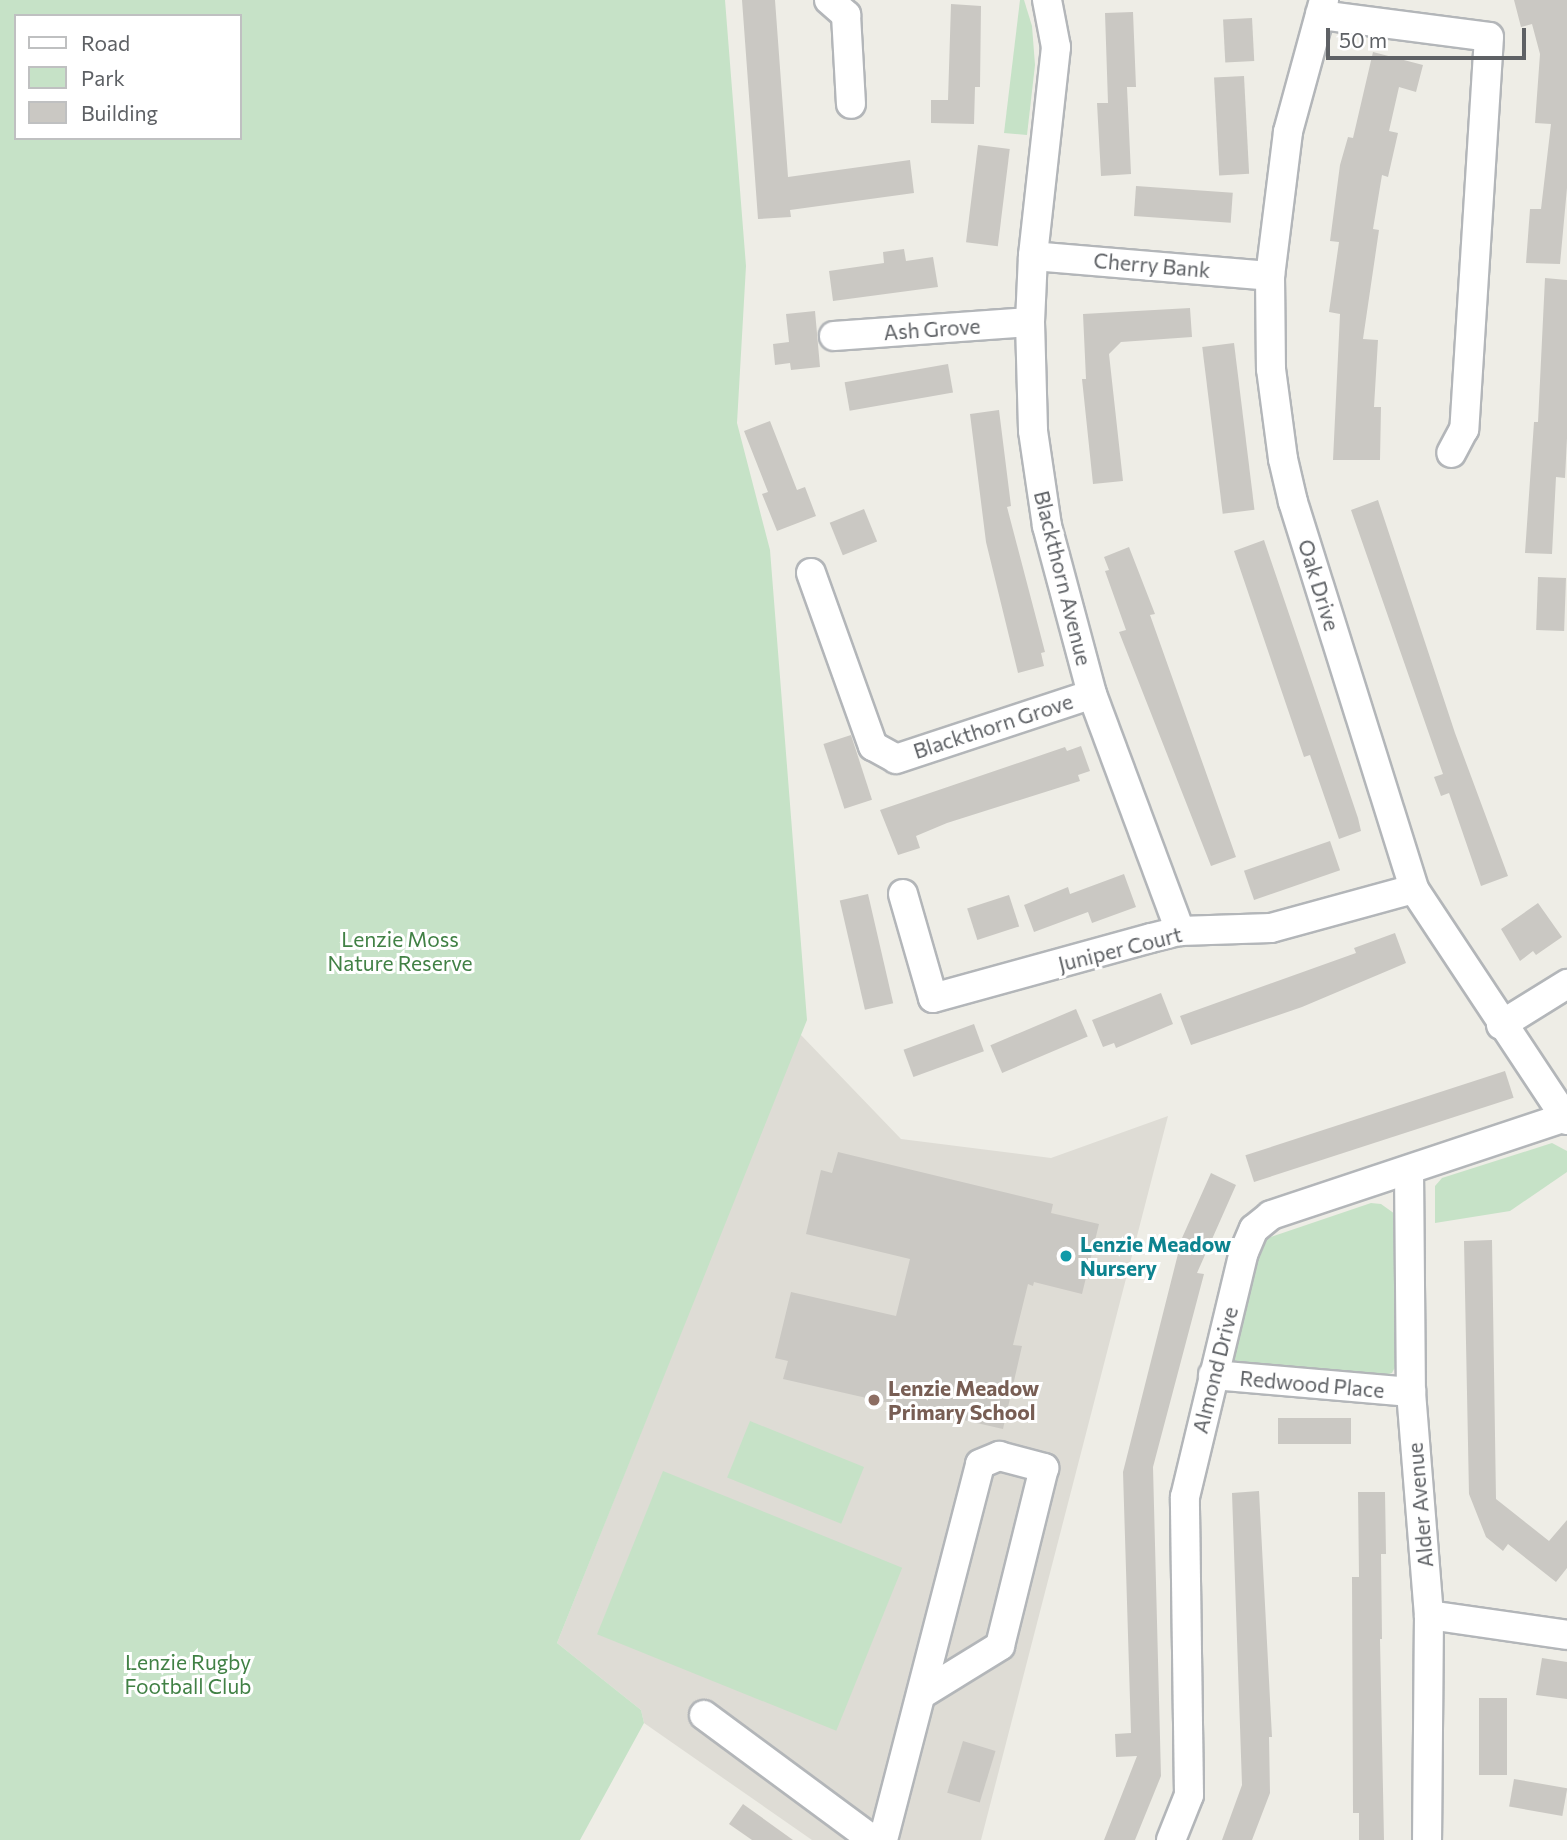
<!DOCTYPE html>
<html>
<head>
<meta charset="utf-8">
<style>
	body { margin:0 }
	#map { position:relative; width:1567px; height:1840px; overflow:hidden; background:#eeede6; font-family:Commissioner,sans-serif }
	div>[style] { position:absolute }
	.education>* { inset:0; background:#dedcd5 }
	.green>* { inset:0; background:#c6e2c7; transform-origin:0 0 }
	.building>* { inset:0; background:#cac8c3; transform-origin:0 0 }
	.roads { filter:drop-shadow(2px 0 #b3b6b9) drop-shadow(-2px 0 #b3b6b9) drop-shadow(0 2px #b3b6b9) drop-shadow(0 -2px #b3b6b9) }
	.minor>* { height:28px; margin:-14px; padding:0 14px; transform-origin:14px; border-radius:14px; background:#fff }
	.dots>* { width:19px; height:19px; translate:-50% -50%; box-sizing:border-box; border:4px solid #fff; border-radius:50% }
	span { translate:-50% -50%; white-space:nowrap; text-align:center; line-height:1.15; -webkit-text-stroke:6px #fff; paint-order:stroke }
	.street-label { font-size:21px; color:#5e6165 }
	.park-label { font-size:21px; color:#418145 }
	.culture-label { font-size:21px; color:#0d838f; font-weight:700 }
	.left { translate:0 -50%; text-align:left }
	.education-label { font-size:21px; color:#785e54; font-weight:700 }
	.legend { position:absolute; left:14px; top:14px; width:228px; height:126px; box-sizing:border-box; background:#fff; border:2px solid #bfc0c1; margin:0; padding:9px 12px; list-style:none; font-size:21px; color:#5e6165 }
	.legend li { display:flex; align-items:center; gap:14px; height:35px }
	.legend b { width:35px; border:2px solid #bfc0c1 }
	.scale { position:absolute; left:1326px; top:28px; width:200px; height:32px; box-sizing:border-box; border:4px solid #5e6165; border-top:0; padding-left:9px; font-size:21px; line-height:24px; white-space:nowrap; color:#5e6165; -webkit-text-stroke:5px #fff; paint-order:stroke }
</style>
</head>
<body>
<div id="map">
	<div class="education">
		<i style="clip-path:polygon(800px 1034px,901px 1139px,1051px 1158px,1168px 1116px,981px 1840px,812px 1840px,644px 1723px,641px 1710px,557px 1643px)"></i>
	</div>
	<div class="green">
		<i style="clip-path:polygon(evenodd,0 0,725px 0,746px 266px,737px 423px,770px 550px,807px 1020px,557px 1643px,641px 1710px,644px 1723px,580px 1840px,0 1840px,0 0,16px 16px,240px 16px,240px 138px,16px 138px,16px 16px)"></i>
		<i style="clip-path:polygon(1020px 0,1024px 0,1032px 26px,1035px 65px,1027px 135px,1004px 133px)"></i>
		<i style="clip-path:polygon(1552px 1143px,1567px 1151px,1567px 1172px,1510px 1211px,1435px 1223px,1435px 1186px,1442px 1178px)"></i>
		<i style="clip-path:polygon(1371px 1203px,1381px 1204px,1395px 1214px,1402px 1354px,1392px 1373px,1374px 1379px,1239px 1366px,1229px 1356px,1255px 1254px,1265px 1239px)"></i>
		<i style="left:750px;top:1421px;width:123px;height:61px;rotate:22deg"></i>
		<i style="left:663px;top:1471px;width:258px;height:176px;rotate:22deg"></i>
	</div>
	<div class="building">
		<i style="clip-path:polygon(742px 0,775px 0,788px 177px,910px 160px,914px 193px,790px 210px,791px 217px,758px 219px)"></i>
		<i style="clip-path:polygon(1514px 0,1567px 0,1567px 188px,1560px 264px,1526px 263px,1530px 209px,1541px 209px,1551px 124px,1535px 123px,1540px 54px,1532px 24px,1521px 27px)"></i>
		<i style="clip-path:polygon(951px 4px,981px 6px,980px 87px,975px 87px,974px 124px,931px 123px,931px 100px,948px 100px)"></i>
		<i style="clip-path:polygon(1133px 12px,1136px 87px,1127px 87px,1131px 174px,1101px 176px,1097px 103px,1108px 103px,1105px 13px)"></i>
		<i style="left:1252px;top:18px;width:43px;height:29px;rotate:87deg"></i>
		<i style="clip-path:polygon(1373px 52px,1423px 65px,1416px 92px,1399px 87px,1389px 131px,1398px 133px,1388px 177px,1382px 175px,1373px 229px,1379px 230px,1363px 339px,1378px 340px,1374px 407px,1381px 407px,1380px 460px,1333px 460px,1340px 314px,1329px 312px,1339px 242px,1330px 241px,1340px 165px,1348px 137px,1353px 138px)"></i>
		<i style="left:1244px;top:76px;width:98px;height:30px;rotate:87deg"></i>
		<i style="left:978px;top:145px;width:32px;height:98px;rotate:7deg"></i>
		<i style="left:1136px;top:186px;width:97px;height:30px;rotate:4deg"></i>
		<i style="clip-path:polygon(904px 249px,906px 261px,933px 257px,938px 287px,833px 301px,829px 271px,884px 263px,883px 252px)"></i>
		<i style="clip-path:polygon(1545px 278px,1567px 280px,1567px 438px,1565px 478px,1556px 477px,1552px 554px,1525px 553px,1534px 422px,1538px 422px)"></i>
		<i style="clip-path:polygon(1190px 308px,1192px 337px,1121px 342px,1109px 354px,1123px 481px,1093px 484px,1082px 379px,1086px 379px,1083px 314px)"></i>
		<i style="clip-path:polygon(815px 311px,820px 367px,791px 370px,790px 363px,775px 365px,773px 344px,789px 342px,786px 314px)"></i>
		<i style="left:1234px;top:343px;width:168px;height:32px;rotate:83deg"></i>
		<i style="left:948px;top:364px;width:29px;height:105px;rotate:80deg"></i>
		<i style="clip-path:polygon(999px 410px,1011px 506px,1007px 507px,1045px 652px,1041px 653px,1044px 666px,1018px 673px,986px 542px,970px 414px)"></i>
		<i style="clip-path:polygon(770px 421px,797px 490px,805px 487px,816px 516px,777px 531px,762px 494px,768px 492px,744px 431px)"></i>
		<i style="clip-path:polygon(1378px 500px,1455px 733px,1508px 876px,1481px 886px,1449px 793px,1441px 796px,1434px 777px,1443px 774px,1351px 510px)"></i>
		<i style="left:864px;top:509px;width:35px;height:37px;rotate:68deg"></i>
		<i style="clip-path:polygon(1264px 540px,1358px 818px,1361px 831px,1339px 839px,1310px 755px,1304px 757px,1234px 551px)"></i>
		<i style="clip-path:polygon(1129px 547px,1155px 614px,1150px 615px,1236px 857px,1211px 866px,1119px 632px,1126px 630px,1105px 571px,1109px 570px,1104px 557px)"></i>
		<i style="left:1538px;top:577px;width:28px;height:53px;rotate:2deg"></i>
		<i style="left:851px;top:735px;width:68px;height:29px;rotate:72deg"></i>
		<i style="clip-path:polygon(1081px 746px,1090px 771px,1078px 775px,1080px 781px,947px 823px,916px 836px,920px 848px,898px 855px,880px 810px,1065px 747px,1067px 751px)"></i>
		<i style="left:1330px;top:841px;width:31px;height:91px;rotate:71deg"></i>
		<i style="clip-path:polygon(1124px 874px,1136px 907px,1092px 923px,1088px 912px,1034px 932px,1024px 905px,1068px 887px,1070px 894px)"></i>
		<i style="left:868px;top:894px;width:112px;height:29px;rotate:77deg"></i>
		<i style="left:1009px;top:895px;width:33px;height:44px;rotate:72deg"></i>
		<i style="clip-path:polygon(1538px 903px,1562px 937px,1536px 955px,1533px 951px,1520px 961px,1501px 929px)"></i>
		<i style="clip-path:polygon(1395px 933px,1406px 963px,1302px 1007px,1191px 1045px,1180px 1016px,1356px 953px,1354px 948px)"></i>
		<i style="clip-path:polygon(1161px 993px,1173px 1024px,1116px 1048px,1114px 1043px,1103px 1047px,1092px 1020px)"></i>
		<i style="left:1076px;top:1009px;width:30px;height:93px;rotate:67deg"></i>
		<i style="left:974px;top:1024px;width:29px;height:75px;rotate:70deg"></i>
		<i style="left:1505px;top:1071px;width:28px;height:273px;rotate:72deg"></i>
		<i style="clip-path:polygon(838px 1152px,1053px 1204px,1051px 1213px,1099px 1224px,1082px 1294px,1034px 1282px,1033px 1286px,1028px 1284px,1013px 1345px,1022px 1346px,1003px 1429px,783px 1379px,788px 1361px,775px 1358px,791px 1292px,896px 1316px,910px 1259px,806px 1234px,821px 1170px,832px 1173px)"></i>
		<i style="clip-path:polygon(1211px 1173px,1236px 1185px,1197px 1273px,1204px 1274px,1153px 1467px,1161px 1776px,1135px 1840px,1104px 1840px,1137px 1756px,1116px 1757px,1115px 1734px,1131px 1733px,1123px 1472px,1182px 1238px)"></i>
		<i style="clip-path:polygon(1492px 1240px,1496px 1499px,1549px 1541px,1567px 1520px,1567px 1568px,1556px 1582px,1508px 1544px,1503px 1551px,1486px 1537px,1469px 1494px,1464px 1241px)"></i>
		<i style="left:1278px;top:1418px;width:73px;height:26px"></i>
		<i style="clip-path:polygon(1259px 1491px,1272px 1737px,1269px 1737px,1270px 1793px,1252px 1840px,1222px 1840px,1242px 1785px,1232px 1493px)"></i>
		<i style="clip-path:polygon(1358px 1492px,1385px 1492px,1386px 1554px,1381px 1554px,1382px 1639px,1380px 1639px,1384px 1840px,1359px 1840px,1359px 1813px,1353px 1813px,1352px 1577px,1359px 1577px)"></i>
		<i style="clip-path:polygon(1542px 1658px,1567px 1662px,1567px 1699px,1536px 1695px)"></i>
		<i style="left:1479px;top:1698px;width:28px;height:77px"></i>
		<i style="left:963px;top:1741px;width:34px;height:54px;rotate:17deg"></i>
		<i style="left:1514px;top:1779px;width:54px;height:28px;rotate:10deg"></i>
		<i style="clip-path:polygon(743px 1804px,793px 1840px,752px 1840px,729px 1824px)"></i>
	</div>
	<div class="roads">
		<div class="minor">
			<i style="left:829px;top:0;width:23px;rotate:41deg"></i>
			<i style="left:846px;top:15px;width:89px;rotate:86.8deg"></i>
			<i style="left:1047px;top:0;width:48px;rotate:79.2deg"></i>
			<i style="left:1056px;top:47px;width:210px;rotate:96.3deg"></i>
			<i style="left:1033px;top:256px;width:66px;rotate:92.6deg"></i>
			<i style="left:1030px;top:322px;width:109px;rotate:88.4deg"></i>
			<i style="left:1033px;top:431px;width:96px;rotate:81.6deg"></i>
			<i style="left:1047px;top:526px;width:174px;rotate:75deg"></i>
			<i style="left:1092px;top:694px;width:253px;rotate:69.6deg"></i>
			<i style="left:1324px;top:0;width:137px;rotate:105.3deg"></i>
			<i style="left:1288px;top:132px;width:145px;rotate:97.1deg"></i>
			<i style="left:1270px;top:276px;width:93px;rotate:89.4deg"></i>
			<i style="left:1271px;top:369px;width:91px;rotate:82.4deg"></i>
			<i style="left:1283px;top:459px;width:44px;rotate:76.9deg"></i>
			<i style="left:1293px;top:502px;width:405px;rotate:72.6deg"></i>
			<i style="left:1414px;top:889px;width:277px;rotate:56.5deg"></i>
			<i style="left:1320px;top:15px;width:170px;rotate:7.4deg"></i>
			<i style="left:1489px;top:37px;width:393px;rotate:93.6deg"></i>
			<i style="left:1464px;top:429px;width:27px;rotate:118deg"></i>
			<i style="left:1033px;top:256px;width:238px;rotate:4.8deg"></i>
			<i style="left:834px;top:336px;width:196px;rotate:-4.1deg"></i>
			<i style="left:811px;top:573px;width:184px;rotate:70.3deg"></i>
			<i style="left:873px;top:746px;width:26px;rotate:29deg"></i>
			<i style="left:896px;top:759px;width:206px;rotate:-18.3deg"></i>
			<i style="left:903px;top:894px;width:108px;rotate:73.9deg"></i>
			<i style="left:933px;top:998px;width:226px;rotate:-15.4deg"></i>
			<i style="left:1151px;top:938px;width:30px;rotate:-14deg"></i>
			<i style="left:1180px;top:931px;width:91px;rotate:-1.9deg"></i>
			<i style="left:1271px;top:928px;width:148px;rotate:-15.3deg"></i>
			<i style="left:1501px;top:1025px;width:78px;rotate:-31.8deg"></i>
			<i style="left:1409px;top:1170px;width:222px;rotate:89.5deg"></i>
			<i style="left:1411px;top:1392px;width:224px;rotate:85.4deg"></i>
			<i style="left:1429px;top:1615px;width:225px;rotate:90.5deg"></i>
			<i style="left:1213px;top:1375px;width:199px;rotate:4.9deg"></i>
			<i style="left:1429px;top:1615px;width:139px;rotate:8.2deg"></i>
			<i style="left:704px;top:1715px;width:210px;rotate:36.5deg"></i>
			<i style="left:883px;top:1840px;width:388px;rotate:-75.5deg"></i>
			<i style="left:980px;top:1464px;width:21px;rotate:-23deg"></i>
			<i style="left:999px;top:1456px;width:47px;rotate:14.9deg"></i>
			<i style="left:1044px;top:1468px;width:183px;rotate:103.9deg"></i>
			<i style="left:1000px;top:1646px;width:92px;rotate:148.4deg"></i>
			<i style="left:1171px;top:1840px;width:48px;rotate:-68.2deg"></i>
			<i style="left:1189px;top:1795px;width:298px;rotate:-90.8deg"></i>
			<i style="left:1185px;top:1497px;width:252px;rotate:-76.5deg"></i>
			<i style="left:1244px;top:1252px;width:25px;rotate:-67deg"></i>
			<i style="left:1254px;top:1229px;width:22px;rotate:-39deg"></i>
			<i style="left:1271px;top:1215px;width:310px;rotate:-18.4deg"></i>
		</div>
	</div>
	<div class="dots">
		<i style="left:1066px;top:1256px;background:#0f9aa8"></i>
		<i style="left:874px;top:1400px;background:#8d6e63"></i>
	</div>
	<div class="street-label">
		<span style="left:1152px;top:265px;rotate:5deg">Cherry Bank</span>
		<span style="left:932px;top:329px;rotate:-4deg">Ash Grove</span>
		<span style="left:1063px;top:578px;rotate:76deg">Blackthorn Avenue</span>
		<span style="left:1319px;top:585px;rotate:73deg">Oak Drive</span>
		<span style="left:993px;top:726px;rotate:-18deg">Blackthorn Grove</span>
		<span style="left:1120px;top:949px;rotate:-14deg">Juniper Court</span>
		<span style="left:1215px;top:1370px;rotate:-76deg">Almond Drive</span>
		<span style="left:1312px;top:1384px;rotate:5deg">Redwood Place</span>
		<span style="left:1420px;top:1505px;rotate:-95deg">Alder Avenue</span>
	</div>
	<div class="park-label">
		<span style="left:400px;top:951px">Lenzie Moss<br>Nature Reserve</span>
		<span style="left:188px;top:1674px">Lenzie Rugby<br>Football Club</span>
	</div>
	<div class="culture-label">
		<span class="left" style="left:1080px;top:1256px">Lenzie Meadow<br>Nursery</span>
	</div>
	<div class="education-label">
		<span class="left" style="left:888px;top:1400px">Lenzie Meadow<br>Primary School</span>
	</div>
	<ul class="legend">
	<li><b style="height:9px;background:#fff"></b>Road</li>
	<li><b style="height:19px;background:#c6e2c7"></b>Park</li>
	<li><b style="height:19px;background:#cac8c3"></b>Building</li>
	</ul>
	<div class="scale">50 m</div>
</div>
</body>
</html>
